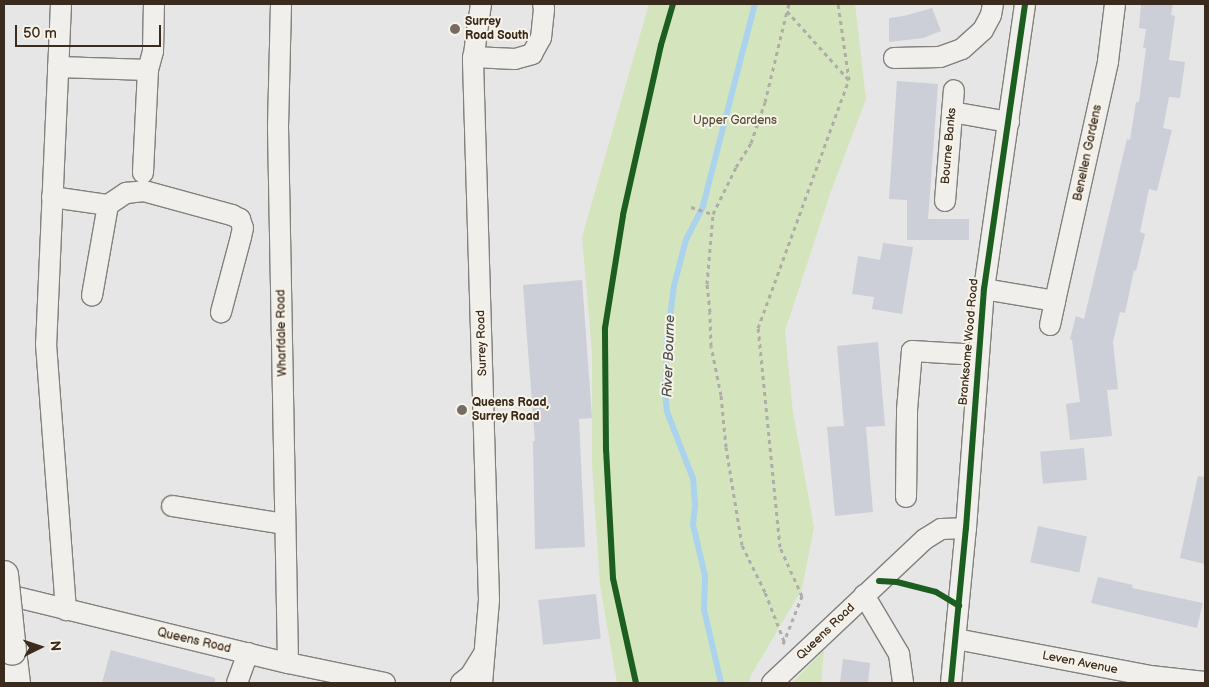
<!DOCTYPE html>
<html>
<head>
<meta charset="utf-8">
<style>
	body { margin:0 }
	#map { position:relative; width:1209px; height:687px; overflow:hidden; background:#e6e6e6; font-family:"Balsamiq Sans",sans-serif }
	div>[style] { position:absolute }
	.green>* { inset:0; background:#d4e5bd }
	.stream>* { height:5.5px; margin:-2.75px; padding:0 2.75px; transform-origin:2.75px; border-radius:2.75px; background:#abd3ee }
	.building>* { inset:0; background:#ccced8; transform-origin:0 0 }
	.path>* { height:3px; margin-top:-1.5px; transform-origin:0; background:repeating-linear-gradient(90deg,#afaca9 0 4px,transparent 0 8px) }
	.roads { filter:drop-shadow(1px 0 #83807d) drop-shadow(-1px 0 #83807d) drop-shadow(0 1px #83807d) drop-shadow(0 -1px #83807d) }
	.minor>* { height:20px; margin:-10px; padding:0 10px; transform-origin:10px; border-radius:10px; background:#f0efec }
	.highway>* { height:28px; margin:-14px; padding:0 14px; transform-origin:14px; border-radius:14px; background:#f0efec }
	.bridges { filter:drop-shadow(1px 0 #83807d) drop-shadow(-1px 0 #83807d) drop-shadow(0 1px #83807d) drop-shadow(0 -1px #83807d) }
	.highway-bridge>* { height:28px; margin:-14px; padding:0 14px; transform-origin:14px; border-radius:14px; background:#f0efec }
	.cycleway>* { height:6px; margin:-3px; padding:0 3px; transform-origin:3px; border-radius:3px; background:#1b5e20 }
	.dots>* { width:14px; height:14px; translate:-50% -50%; box-sizing:border-box; border:2px solid #f7f3e8; border-radius:50% }
	span { translate:-50% -50%; white-space:nowrap; text-align:center; line-height:1.15; -webkit-text-stroke:4px #f7f3e8; paint-order:stroke }
	.poi-label { font-size:12px; color:#3b2a1e; font-weight:700 }
	.left { translate:0 -50%; text-align:left }
	.park-label { font-size:12px; color:#574f37 }
	.street-label { font-size:12px; color:#3b2a1e }
	.water-label { font-size:14px; color:#515253; font-style:italic }
	.frame { position:absolute; inset:0; border:5px solid #3b2a1e; pointer-events:none }
	.north { position:absolute; left:15px; top:622px; width:50px; height:50px; -webkit-text-stroke:4px #f7f3e8; paint-order:stroke; rotate:86deg; font-size:14px; font-weight:700; line-height:20px; text-align:center; color:#3b2a1e }
	.north::after { content:''; display:block; margin:auto; width:18px; height:22px; background:#3b2a1e; clip-path:polygon(50% 0,100% 100%,50% 72%,0 100%) }
	.scale { position:absolute; left:15px; top:25px; width:146px; height:22px; box-sizing:border-box; border:2px solid #3b2a1e; border-top:0; padding-left:6px; font-size:15px; line-height:18px; white-space:nowrap; color:#3b2a1e; -webkit-text-stroke:4px #f7f3e8; paint-order:stroke }
</style>
</head>
<body>
<div id="map">
	<div class="green">
		<i style="clip-path:polygon(649px 4px,855px 4px,866px 99px,830px 194px,785px 331px,793px 412px,814px 527px,802px 589px,750px 677px,750px 683px,617px 683px,600px 585px,592px 465px,592px 353px,582px 237px)"></i>
		<i style="clip-path:polygon(824px 650px,821px 683px,791px 683px,792px 683px)"></i>
	</div>
	<div class="stream">
		<i style="left:721px;top:683px;width:75px;rotate:-103.1deg"></i>
		<i style="left:704px;top:610px;width:34px;rotate:-88deg"></i>
		<i style="left:705px;top:576px;width:52px;rotate:-103.2deg"></i>
		<i style="left:693px;top:525px;width:20px;rotate:-84deg"></i>
		<i style="left:695px;top:505px;width:26px;rotate:-94deg"></i>
		<i style="left:693px;top:479px;width:72px;rotate:-111.2deg"></i>
		<i style="left:667px;top:412px;width:20px;rotate:-96deg"></i>
		<i style="left:665px;top:392px;width:52px;rotate:-87.8deg"></i>
		<i style="left:667px;top:340px;width:54px;rotate:-82.6deg"></i>
		<i style="left:674px;top:286px;width:48px;rotate:-75.4deg"></i>
		<i style="left:686px;top:240px;width:38px;rotate:-63deg"></i>
		<i style="left:703px;top:206px;width:209px;rotate:-75.6deg"></i>
	</div>
	<div class="building">
		<i style="clip-path:polygon(1141px 4px,1173px 4px,1171px 15px,1175px 16px,1169px 60px,1185px 62px,1180px 98px,1169px 97px,1163px 128px,1172px 130px,1157px 191px,1149px 189px,1140px 232px,1145px 234px,1136px 271px,1134px 270px,1125px 313px,1120px 312px,1113px 342px,1118px 389px,1107px 390px,1112px 436px,1070px 440px,1066px 404px,1080px 402px,1072px 340px,1070px 339px,1076px 316px,1084px 319px,1127px 139px,1130px 140px,1136px 102px,1139px 102px,1146px 48px,1143px 48px,1146px 29px,1139px 28px)"></i>
		<i style="clip-path:polygon(932px 8px,941px 31px,923px 38px,889px 42px,889px 18px,904px 16px)"></i>
		<i style="clip-path:polygon(897px 81px,938px 84px,928px 219px,969px 219px,969px 240px,907px 240px,907px 200px,889px 199px)"></i>
		<i style="clip-path:polygon(883px 243px,913px 247px,902px 314px,872px 309px,874px 297px,852px 294px,858px 256px,880px 260px)"></i>
		<i style="clip-path:polygon(582px 280px,592px 418px,579px 419px,585px 547px,535px 549px,533px 441px,535px 441px,523px 285px)"></i>
		<i style="clip-path:polygon(878px 342px,885px 426px,866px 427px,873px 512px,835px 516px,827px 427px,844px 426px,837px 346px)"></i>
		<i style="left:1084px;top:448px;width:32px;height:44px;rotate:85deg"></i>
		<i style="clip-path:polygon(1198px 476px,1205px 477px,1205px 564px,1180px 558px)"></i>
		<i style="left:1038px;top:526px;width:50px;height:37px;rotate:12deg"></i>
		<i style="clip-path:polygon(1098px 577px,1133px 585px,1132px 588px,1203px 603px,1197px 628px,1091px 603px)"></i>
		<i style="left:596px;top:594px;width:45px;height:58px;rotate:84deg"></i>
		<i style="clip-path:polygon(111px 650px,215px 678px,215px 683px,102px 683px)"></i>
		<i style="clip-path:polygon(843px 659px,870px 663px,868px 683px,840px 683px)"></i>
	</div>
	<div class="path">
		<i style="left:789px;top:4px;width:7px;rotate:106deg"></i>
		<i style="left:787px;top:11px;width:93px;rotate:48.1deg"></i>
		<i style="left:691px;top:207px;width:23px;rotate:18deg"></i>
		<i style="left:784px;top:641px;width:53px;rotate:-111.2deg"></i>
		<i style="left:765px;top:592px;width:52px;rotate:-116.1deg"></i>
		<i style="left:742px;top:545px;width:99px;rotate:-99.3deg"></i>
		<i style="left:726px;top:447px;width:52px;rotate:-95.5deg"></i>
		<i style="left:721px;top:395px;width:50px;rotate:-101.5deg"></i>
		<i style="left:711px;top:346px;width:34px;rotate:-92deg"></i>
		<i style="left:710px;top:312px;width:28px;rotate:-96deg"></i>
		<i style="left:707px;top:284px;width:70px;rotate:-85.1deg"></i>
		<i style="left:713px;top:214px;width:52px;rotate:-63.9deg"></i>
		<i style="left:736px;top:167px;width:28px;rotate:-58deg"></i>
		<i style="left:751px;top:143px;width:43px;rotate:-71.1deg"></i>
		<i style="left:765px;top:102px;width:94px;rotate:-76.4deg"></i>
		<i style="left:783px;top:644px;width:52px;rotate:-68.4deg"></i>
		<i style="left:802px;top:596px;width:54px;rotate:-114.2deg"></i>
		<i style="left:780px;top:547px;width:220px;rotate:-95.7deg"></i>
		<i style="left:758px;top:328px;width:264px;rotate:-69.9deg"></i>
		<i style="left:849px;top:80px;width:77px;rotate:-98.2deg"></i>
	</div>
	<div class="roads">
		<div class="minor">
			<i style="left:61px;top:4px;width:340px;rotate:92.5deg"></i>
			<i style="left:46px;top:344px;width:267px;rotate:85.7deg"></i>
			<i style="left:281px;top:4px;width:123px;rotate:91.4deg"></i>
			<i style="left:278px;top:127px;width:536px;rotate:88.93deg"></i>
			<i style="left:481px;top:4px;width:58px;rotate:98deg"></i>
			<i style="left:473px;top:61px;width:539px;rotate:88.3deg"></i>
			<i style="left:489px;top:600px;width:83px;rotate:94.8deg"></i>
			<i style="left:473px;top:57px;width:42px;rotate:2.7deg"></i>
			<i style="left:515px;top:59px;width:18px;rotate:-16deg"></i>
			<i style="left:532px;top:54px;width:18px;rotate:-61deg"></i>
			<i style="left:541px;top:38px;width:29px;rotate:-84deg"></i>
			<i style="left:544px;top:9px;width:5px;rotate:-101deg"></i>
			<i style="left:894px;top:58px;width:46px;rotate:-1.2deg"></i>
			<i style="left:940px;top:57px;width:23px;rotate:-20deg"></i>
			<i style="left:962px;top:49px;width:28px;rotate:-42deg"></i>
			<i style="left:983px;top:30px;width:17px;rotate:-62deg"></i>
			<i style="left:991px;top:15px;width:11px;rotate:-80deg"></i>
			<i style="left:58px;top:67px;width:90px;rotate:1.9deg"></i>
			<i style="left:148px;top:70px;width:103px;rotate:92.8deg"></i>
			<i style="left:148px;top:70px;width:20px;rotate:-75deg"></i>
			<i style="left:153px;top:51px;width:47px;rotate:-88.8deg"></i>
			<i style="left:952px;top:112px;width:58px;rotate:10deg"></i>
			<i style="left:52px;top:197px;width:57px;rotate:8.1deg"></i>
			<i style="left:108px;top:205px;width:92px;rotate:100deg"></i>
			<i style="left:945px;top:201px;width:111px;rotate:-85.4deg"></i>
			<i style="left:108px;top:205px;width:22px;rotate:-34deg"></i>
			<i style="left:126px;top:193px;width:18px;rotate:-6deg"></i>
			<i style="left:144px;top:191px;width:91px;rotate:15.3deg"></i>
			<i style="left:232px;top:215px;width:9px;rotate:27deg"></i>
			<i style="left:240px;top:219px;width:9px;rotate:72deg"></i>
			<i style="left:243px;top:228px;width:9px;rotate:103deg"></i>
			<i style="left:241px;top:237px;width:78px;rotate:104.9deg"></i>
			<i style="left:984px;top:289px;width:72px;rotate:9.6deg"></i>
			<i style="left:1055px;top:301px;width:246px;rotate:-77.5deg"></i>
			<i style="left:1108px;top:61px;width:57px;rotate:-83deg"></i>
			<i style="left:1050px;top:325px;width:25px;rotate:-78deg"></i>
			<i style="left:906px;top:497px;width:87px;rotate:-89.3deg"></i>
			<i style="left:907px;top:410px;width:59px;rotate:-85.2deg"></i>
			<i style="left:912px;top:351px;width:67px;rotate:3.4deg"></i>
			<i style="left:172px;top:506px;width:114px;rotate:9.1deg"></i>
			<i style="left:4px;top:594px;width:292px;rotate:13.7deg"></i>
			<i style="left:288px;top:663px;width:99px;rotate:11.7deg"></i>
			<i style="left:864px;top:595px;width:69px;rotate:59.3deg"></i>
			<i style="left:899px;top:654px;width:29px;rotate:82deg"></i>
			<i style="left:956px;top:639px;width:197px;rotate:10.8deg"></i>
			<i style="left:1150px;top:676px;width:55px;rotate:6.2deg"></i>
			<i style="left:237px;top:683px;width:32px;rotate:-70deg"></i>
			<i style="left:461px;top:683px;width:11px;rotate:-38deg"></i>
			<i style="left:470px;top:676px;width:25px;rotate:-58deg"></i>
			<i style="left:772px;top:683px;width:210px;rotate:-43.3deg"></i>
			<i style="left:925px;top:539px;width:19px;rotate:-32deg"></i>
			<i style="left:941px;top:529px;width:25px;rotate:-2deg"></i>
			<i style="left:951px;top:683px;width:156px;rotate:-84.5deg"></i>
			<i style="left:966px;top:528px;width:240px;rotate:-85.7deg"></i>
			<i style="left:984px;top:289px;width:288px;rotate:-81.8deg"></i>
		</div>
		<div class="highway">
			<i style="left:12px;top:651px;width:32px;rotate:83deg"></i>
		</div>
	</div>
	<div class="bridges">
		<div class="highway-bridge">
			<i style="left:4px;top:575px;width:76px;rotate:84deg"></i>
		</div>
	</div>
	<div class="cycleway">
		<i style="left:879px;top:581px;width:18px;rotate:3deg"></i>
		<i style="left:897px;top:582px;width:40px;rotate:14.4deg"></i>
		<i style="left:936px;top:592px;width:27px;rotate:31deg"></i>
		<i style="left:636px;top:683px;width:107px;rotate:-102.4deg"></i>
		<i style="left:613px;top:578px;width:128px;rotate:-93.1deg"></i>
		<i style="left:606px;top:450px;width:122px;rotate:-90.5deg"></i>
		<i style="left:605px;top:328px;width:114px;rotate:-80.9deg"></i>
		<i style="left:623px;top:215px;width:174px;rotate:-77.4deg"></i>
		<i style="left:661px;top:45px;width:43px;rotate:-73.7deg"></i>
		<i style="left:951px;top:683px;width:156px;rotate:-84.5deg"></i>
		<i style="left:966px;top:528px;width:240px;rotate:-85.7deg"></i>
		<i style="left:984px;top:289px;width:288px;rotate:-81.8deg"></i>
	</div>
	<div class="dots">
		<i style="left:455px;top:29px;background:#776c64"></i>
		<i style="left:462px;top:410px;background:#776c64"></i>
	</div>
	<div class="poi-label">
		<span class="left" style="left:465px;top:29px">Surrey<br>Road South</span>
		<span class="left" style="left:472px;top:410px">Queens Road,<br>Surrey Road</span>
	</div>
	<div class="park-label">
		<span style="left:735px;top:121px">Upper Gardens</span>
	</div>
	<div class="street-label">
		<span style="left:949px;top:146px;rotate:-85deg">Bourne Banks</span>
		<span style="left:1088px;top:153px;rotate:-78deg">Benellen Gardens</span>
		<span style="left:282px;top:333px;rotate:-91deg">Wharfdale Road</span>
		<span style="left:969px;top:342px;rotate:-85deg">Branksome Wood Road</span>
		<span style="left:482px;top:343px;rotate:-92deg">Surrey Road</span>
		<span style="left:826px;top:632px;rotate:-44deg">Queens Road</span>
		<span style="left:194px;top:641px;rotate:13deg">Queens Road</span>
		<span style="left:1080px;top:663px;rotate:11deg">Leven Avenue</span>
	</div>
	<div class="water-label">
		<span style="left:669px;top:356px;rotate:-88deg">River Bourne</span>
	</div>
	<div class="frame"></div>
	<div class="north">N</div>
	<div class="scale">50 m</div>
</div>
</body>
</html>
